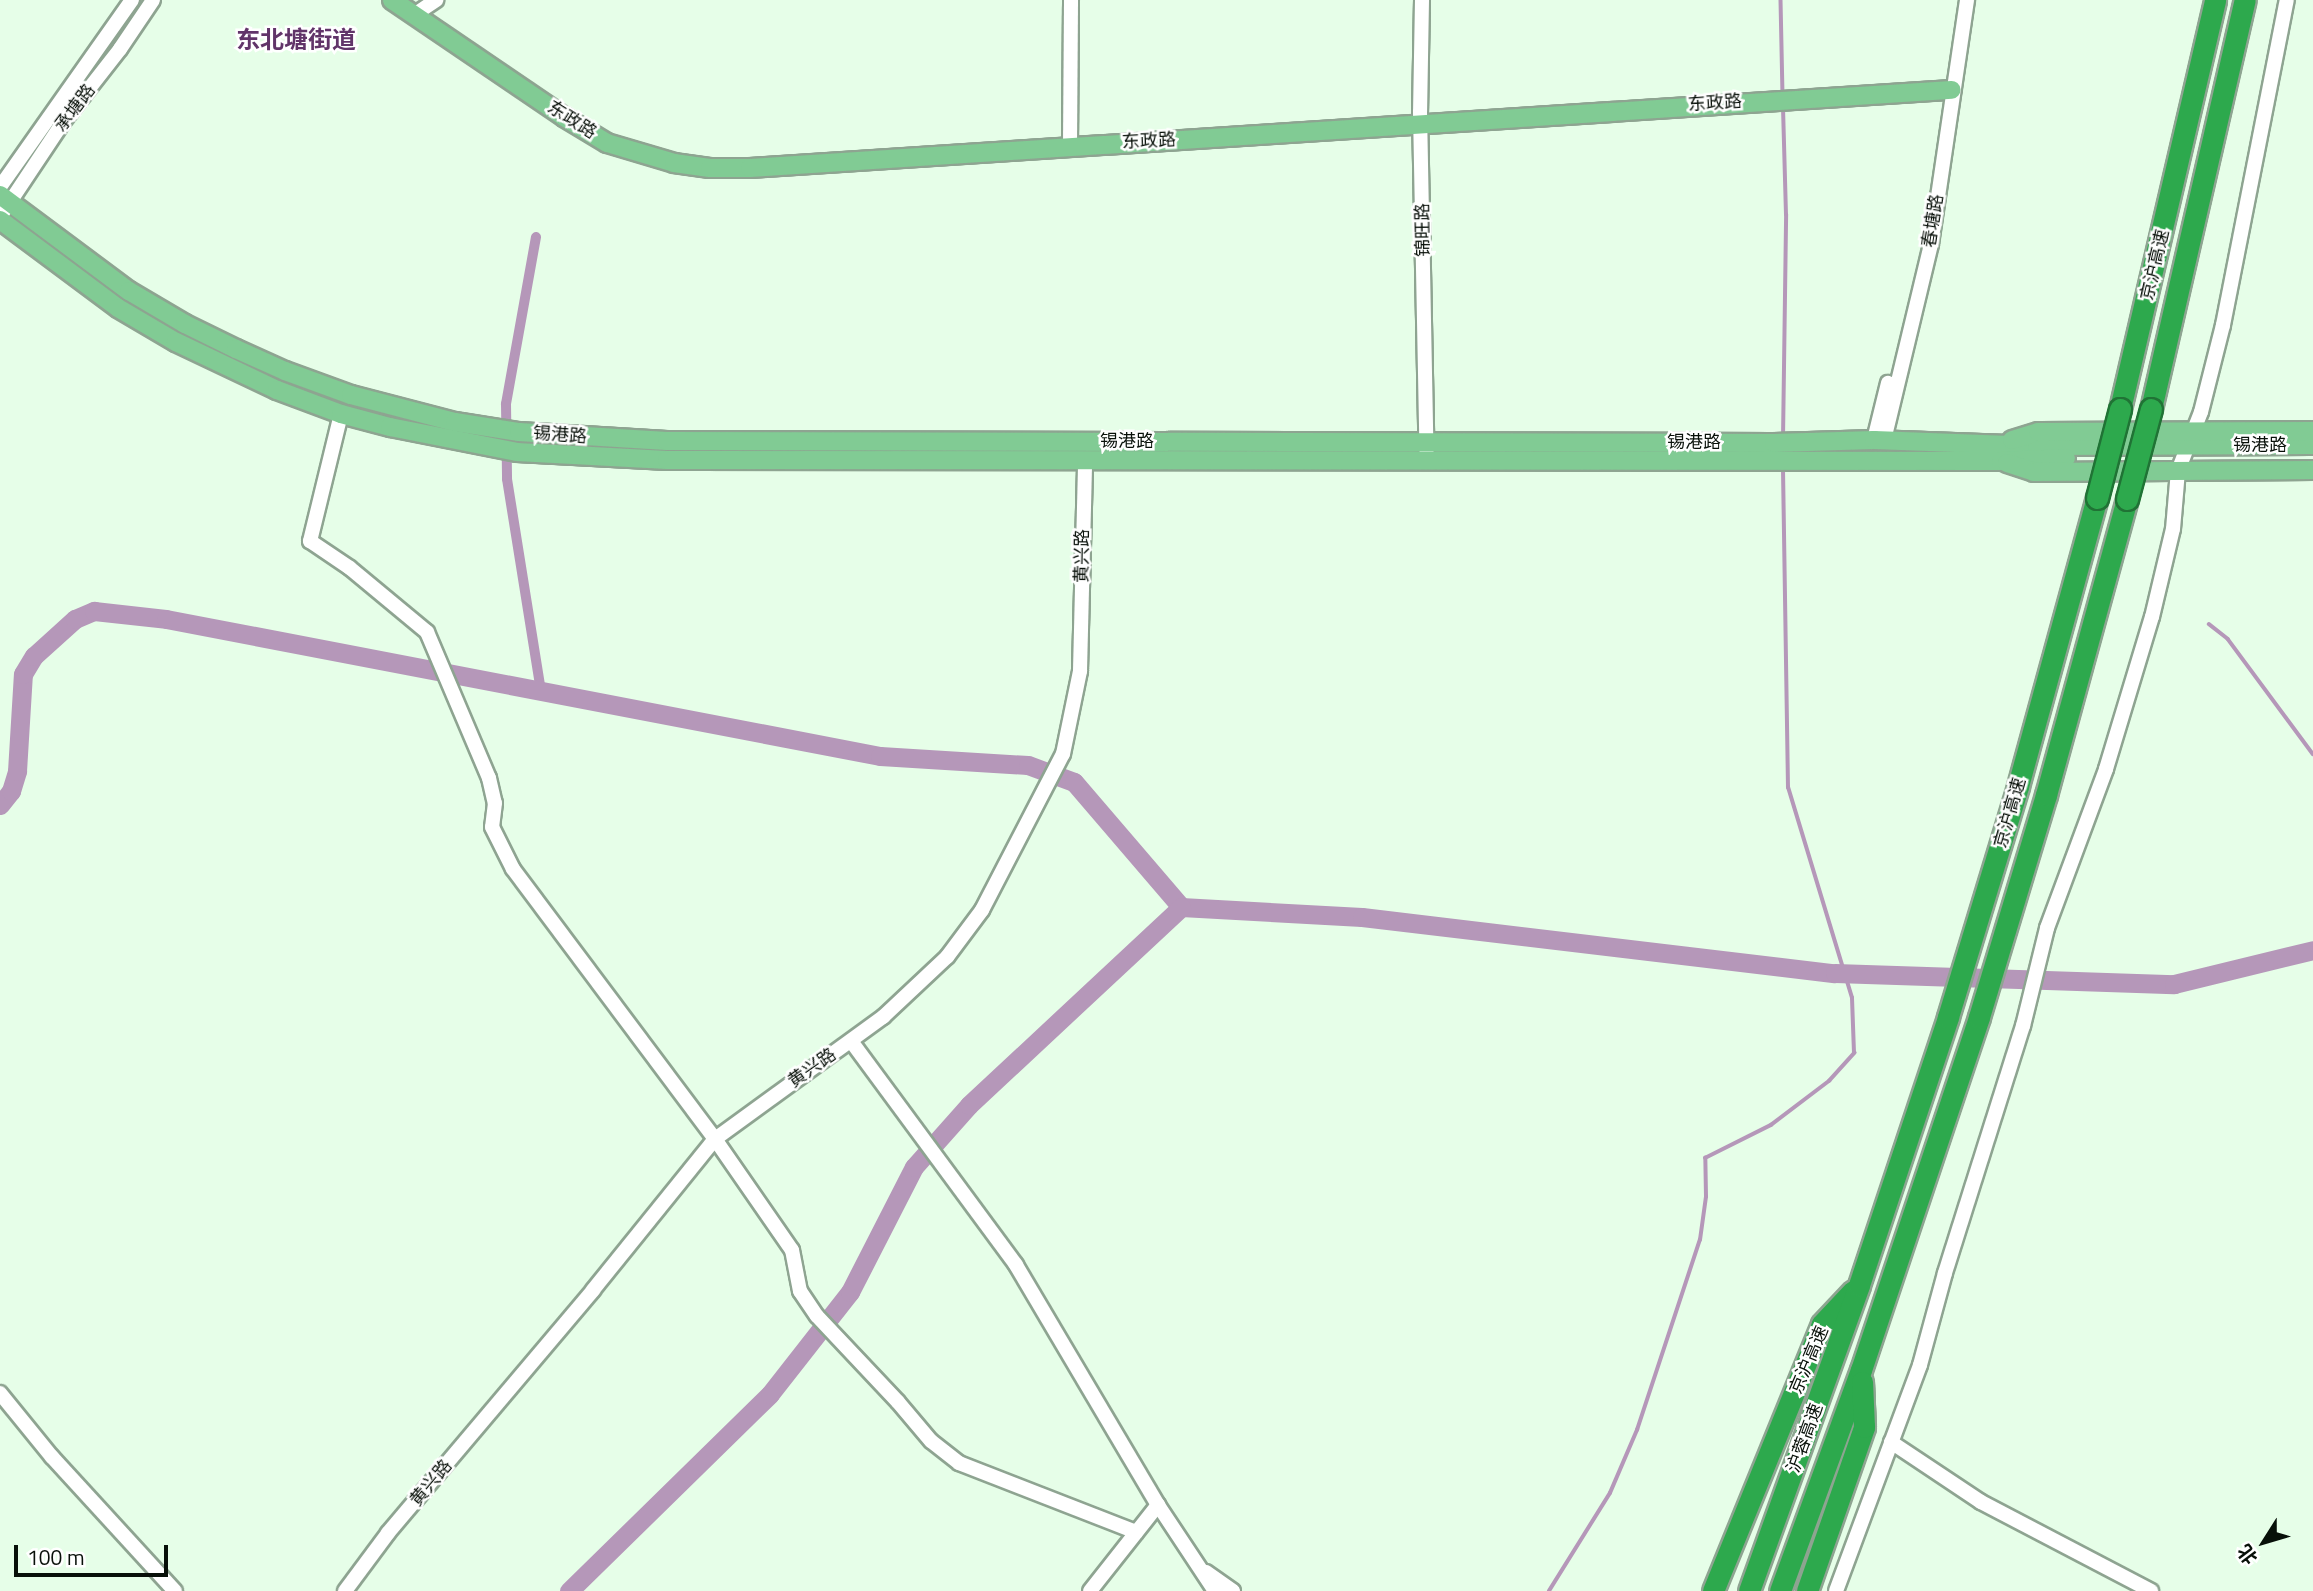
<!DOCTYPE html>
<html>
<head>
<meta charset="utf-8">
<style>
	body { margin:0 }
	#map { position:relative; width:2313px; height:1591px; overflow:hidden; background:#e6fee8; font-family:"Titillium Web","Noto Sans SC",sans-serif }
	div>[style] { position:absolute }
	.stream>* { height:3.5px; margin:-1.75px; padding:0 1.75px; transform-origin:1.75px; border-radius:1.75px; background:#b597b9 }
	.canal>* { height:10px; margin:-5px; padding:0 5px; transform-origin:5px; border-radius:5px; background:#b597b9 }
	.river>* { height:19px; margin:-9.5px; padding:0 9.5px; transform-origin:9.5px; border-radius:9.5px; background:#b597b9 }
	.roads { filter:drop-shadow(2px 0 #8ea491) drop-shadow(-2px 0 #8ea491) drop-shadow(0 2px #8ea491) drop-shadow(0 -2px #8ea491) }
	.minor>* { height:14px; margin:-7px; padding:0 7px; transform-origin:7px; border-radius:7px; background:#fff }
	.major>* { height:18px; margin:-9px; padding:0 9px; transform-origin:9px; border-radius:9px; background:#81cb94 }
	.highway>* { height:21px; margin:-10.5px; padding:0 10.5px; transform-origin:10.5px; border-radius:10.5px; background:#2da94d }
	.bridges { filter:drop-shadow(2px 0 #207335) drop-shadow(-2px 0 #207335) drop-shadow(0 2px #207335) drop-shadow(0 -2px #207335) }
	.highway-bridge>* { height:21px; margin:-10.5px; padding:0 10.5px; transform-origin:10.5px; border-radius:10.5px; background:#2da94d }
	span { translate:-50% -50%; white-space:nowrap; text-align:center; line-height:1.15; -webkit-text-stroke:5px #fff; paint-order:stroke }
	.street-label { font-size:18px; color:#081009 }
	.district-label { font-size:24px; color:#613469; font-weight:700 }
	.north { position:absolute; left:2229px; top:1507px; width:70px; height:70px; -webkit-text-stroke:5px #fff; paint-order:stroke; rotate:233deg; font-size:19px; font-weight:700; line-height:28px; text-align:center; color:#081009 }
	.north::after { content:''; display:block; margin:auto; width:24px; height:32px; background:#081009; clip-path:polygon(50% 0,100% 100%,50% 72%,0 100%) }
	.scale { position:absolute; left:14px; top:1545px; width:154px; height:32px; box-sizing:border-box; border:4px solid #081009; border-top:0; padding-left:9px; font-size:21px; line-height:24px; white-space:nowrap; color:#081009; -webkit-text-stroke:5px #fff; paint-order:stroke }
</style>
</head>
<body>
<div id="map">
	<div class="stream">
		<i style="left:1781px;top:0;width:96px;rotate:88.8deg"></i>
		<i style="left:1783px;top:439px;width:224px;rotate:-89.2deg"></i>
		<i style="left:1786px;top:215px;width:108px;rotate:-91.6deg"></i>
		<i style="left:2209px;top:624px;width:24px;rotate:38deg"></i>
		<i style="left:2228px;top:639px;width:143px;rotate:53.5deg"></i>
		<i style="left:1549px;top:1591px;width:115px;rotate:-58.1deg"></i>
		<i style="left:1610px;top:1493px;width:69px;rotate:-66.8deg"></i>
		<i style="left:1637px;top:1430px;width:200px;rotate:-71.7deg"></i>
		<i style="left:1700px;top:1240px;width:43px;rotate:-82.1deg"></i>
		<i style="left:1706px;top:1197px;width:39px;rotate:-91deg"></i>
		<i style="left:1705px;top:1158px;width:74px;rotate:-26.6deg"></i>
		<i style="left:1771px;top:1125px;width:73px;rotate:-37.2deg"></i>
		<i style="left:1829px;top:1081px;width:38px;rotate:-48deg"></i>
		<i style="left:1854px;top:1053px;width:55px;rotate:-92.1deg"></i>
		<i style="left:1852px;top:998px;width:220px;rotate:-106.9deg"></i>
		<i style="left:1788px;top:788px;width:320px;rotate:-90.9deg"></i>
	</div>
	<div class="canal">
		<i style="left:536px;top:237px;width:170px;rotate:100.2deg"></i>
		<i style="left:506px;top:404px;width:75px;rotate:89.2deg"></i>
		<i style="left:507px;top:479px;width:215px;rotate:80.9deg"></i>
	</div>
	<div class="river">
		<i style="left:0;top:805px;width:18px;rotate:-52deg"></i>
		<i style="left:11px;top:791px;width:21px;rotate:-73deg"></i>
		<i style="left:17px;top:771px;width:97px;rotate:-86.5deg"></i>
		<i style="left:23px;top:674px;width:21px;rotate:-59deg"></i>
		<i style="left:34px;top:656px;width:55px;rotate:-42.1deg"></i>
		<i style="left:75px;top:619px;width:21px;rotate:-23deg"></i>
		<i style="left:94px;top:611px;width:72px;rotate:6.3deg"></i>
		<i style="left:166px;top:619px;width:727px;rotate:10.86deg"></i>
		<i style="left:880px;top:756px;width:148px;rotate:3.5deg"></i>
		<i style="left:1028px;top:765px;width:49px;rotate:20.3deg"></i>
		<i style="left:1074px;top:782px;width:165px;rotate:49.4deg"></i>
		<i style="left:1181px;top:907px;width:181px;rotate:3.2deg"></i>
		<i style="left:1362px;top:917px;width:476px;rotate:6.8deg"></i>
		<i style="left:1835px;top:973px;width:339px;rotate:1.9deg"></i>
		<i style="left:2174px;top:984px;width:143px;rotate:-13.7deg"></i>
		<i style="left:569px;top:1591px;width:281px;rotate:-44.4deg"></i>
		<i style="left:770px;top:1394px;width:130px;rotate:-51.9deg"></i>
		<i style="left:850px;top:1292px;width:140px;rotate:-62.9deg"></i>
		<i style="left:914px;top:1167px;width:83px;rotate:-48.4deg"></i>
		<i style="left:969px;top:1105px;width:290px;rotate:-43deg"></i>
	</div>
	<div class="roads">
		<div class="minor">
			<i style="left:1422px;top:0;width:112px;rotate:91deg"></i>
			<i style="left:1420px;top:112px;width:349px;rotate:88.9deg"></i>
			<i style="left:414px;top:15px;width:27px;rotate:-34deg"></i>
			<i style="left:1070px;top:146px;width:146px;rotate:-89.6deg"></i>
			<i style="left:0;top:187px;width:229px;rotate:-54.8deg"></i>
			<i style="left:0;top:217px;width:114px;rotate:-56.4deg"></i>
			<i style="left:63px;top:122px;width:93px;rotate:-52deg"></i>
			<i style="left:120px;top:49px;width:59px;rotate:-56deg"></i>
			<i style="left:341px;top:414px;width:131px;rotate:103.7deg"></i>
			<i style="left:310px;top:541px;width:48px;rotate:34deg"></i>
			<i style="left:350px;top:568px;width:100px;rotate:39.7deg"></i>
			<i style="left:427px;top:632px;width:159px;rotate:67deg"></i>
			<i style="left:489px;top:778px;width:26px;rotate:77deg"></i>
			<i style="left:495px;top:803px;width:24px;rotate:97deg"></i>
			<i style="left:492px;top:827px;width:47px;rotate:63.4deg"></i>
			<i style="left:513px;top:869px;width:337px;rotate:53.2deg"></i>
			<i style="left:715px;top:1139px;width:135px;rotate:55.3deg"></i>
			<i style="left:792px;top:1250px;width:42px;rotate:79deg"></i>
			<i style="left:800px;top:1291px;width:30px;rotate:56deg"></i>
			<i style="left:817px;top:1316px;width:118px;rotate:46.7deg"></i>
			<i style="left:898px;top:1402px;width:51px;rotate:49.8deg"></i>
			<i style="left:931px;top:1441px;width:36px;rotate:38deg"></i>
			<i style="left:959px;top:1463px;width:190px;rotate:21.3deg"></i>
			<i style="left:1874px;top:440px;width:59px;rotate:-76.2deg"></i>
			<i style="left:1884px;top:440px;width:202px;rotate:-76.5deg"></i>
			<i style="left:1931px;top:244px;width:247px;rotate:-81.6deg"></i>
			<i style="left:851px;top:1041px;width:278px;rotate:53.6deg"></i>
			<i style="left:1016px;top:1265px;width:279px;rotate:59.4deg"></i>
			<i style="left:1158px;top:1505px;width:103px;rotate:56.5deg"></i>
			<i style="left:0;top:1393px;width:82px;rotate:50.9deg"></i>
			<i style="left:52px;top:1457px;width:182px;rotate:47.5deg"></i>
			<i style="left:1891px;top:1442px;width:108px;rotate:33.7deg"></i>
			<i style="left:1981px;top:1502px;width:192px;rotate:27.6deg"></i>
			<i style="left:1206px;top:1572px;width:33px;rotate:35deg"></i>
			<i style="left:345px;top:1591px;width:72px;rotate:-53.4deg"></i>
			<i style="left:388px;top:1533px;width:318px;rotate:-49.8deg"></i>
			<i style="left:593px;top:1290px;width:194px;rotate:-51.1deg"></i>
			<i style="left:715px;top:1139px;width:208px;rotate:-36deg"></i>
			<i style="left:883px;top:1017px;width:88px;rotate:-43.2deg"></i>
			<i style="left:947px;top:957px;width:59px;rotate:-53.3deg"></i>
			<i style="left:982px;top:910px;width:176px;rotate:-62.6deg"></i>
			<i style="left:1063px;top:754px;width:85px;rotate:-78.4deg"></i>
			<i style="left:1080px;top:671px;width:210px;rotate:-88.6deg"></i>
			<i style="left:1090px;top:1591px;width:110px;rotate:-51.7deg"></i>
			<i style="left:1836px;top:1591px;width:241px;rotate:-69.6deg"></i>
			<i style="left:1920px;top:1365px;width:95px;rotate:-74.8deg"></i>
			<i style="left:1945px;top:1273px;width:259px;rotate:-72.5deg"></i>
			<i style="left:2023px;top:1026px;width:101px;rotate:-76.2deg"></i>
			<i style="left:2047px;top:928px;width:170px;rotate:-69.6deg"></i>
			<i style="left:2106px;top:769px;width:159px;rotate:-73.2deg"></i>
			<i style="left:2152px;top:617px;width:90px;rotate:-76.6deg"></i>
			<i style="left:2173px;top:529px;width:58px;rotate:-85.1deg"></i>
			<i style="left:2178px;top:471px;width:63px;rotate:-68.7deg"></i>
			<i style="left:2201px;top:412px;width:90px;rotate:-75.8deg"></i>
			<i style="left:2223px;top:325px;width:331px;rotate:-78.9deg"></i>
		</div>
		<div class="major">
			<i style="left:392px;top:0;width:208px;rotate:34.2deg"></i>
			<i style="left:564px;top:117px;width:50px;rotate:31.2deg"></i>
			<i style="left:607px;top:143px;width:70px;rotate:16.6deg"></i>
			<i style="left:674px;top:163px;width:36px;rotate:8deg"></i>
			<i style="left:710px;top:168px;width:40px"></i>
			<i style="left:750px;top:168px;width:1204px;rotate:-3.72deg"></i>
			<i style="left:0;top:195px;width:161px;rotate:36.7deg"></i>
			<i style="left:129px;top:291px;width:65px;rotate:30.5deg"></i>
			<i style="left:185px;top:324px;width:57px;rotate:26.1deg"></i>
			<i style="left:236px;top:349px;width:54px;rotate:24.2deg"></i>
			<i style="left:285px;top:371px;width:70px;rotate:20deg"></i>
			<i style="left:351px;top:395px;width:107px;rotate:14.6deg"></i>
			<i style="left:455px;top:422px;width:65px;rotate:8.9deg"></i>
			<i style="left:519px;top:432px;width:148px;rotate:3.5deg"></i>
			<i style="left:667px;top:441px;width:1107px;rotate:0.1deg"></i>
			<i style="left:1774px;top:443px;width:100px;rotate:-1.7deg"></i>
			<i style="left:1874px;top:440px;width:163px;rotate:2.1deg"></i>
			<i style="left:2037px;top:446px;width:276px;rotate:-0.2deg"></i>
			<i style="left:0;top:220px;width:147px;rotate:36.7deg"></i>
			<i style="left:118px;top:308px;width:67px;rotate:30.4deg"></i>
			<i style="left:176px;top:342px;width:112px;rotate:25.4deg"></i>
			<i style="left:277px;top:390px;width:68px;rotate:20.6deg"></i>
			<i style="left:341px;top:414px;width:51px;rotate:14.9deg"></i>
			<i style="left:390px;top:427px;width:129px;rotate:11.1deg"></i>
			<i style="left:517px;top:452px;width:150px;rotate:3.1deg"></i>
			<i style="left:667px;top:460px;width:1334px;rotate:0.04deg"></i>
			<i style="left:2001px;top:461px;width:65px;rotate:-2.6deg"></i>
			<i style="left:2012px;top:440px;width:27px;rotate:-17deg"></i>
			<i style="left:2038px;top:432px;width:275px;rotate:-0.2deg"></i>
			<i style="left:2007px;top:463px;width:28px;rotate:18deg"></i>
			<i style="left:2034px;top:472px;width:279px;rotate:-0.4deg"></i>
		</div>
		<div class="highway">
			<i style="left:2120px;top:409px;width:420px;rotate:-76.9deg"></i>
			<i style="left:2151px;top:409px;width:420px;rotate:-77.1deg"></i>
			<i style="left:1713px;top:1591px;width:288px;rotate:-67.8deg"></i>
			<i style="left:1822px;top:1324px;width:45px;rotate:-46.8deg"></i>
			<i style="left:1749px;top:1591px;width:325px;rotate:-70.2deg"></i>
			<i style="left:1859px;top:1285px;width:282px;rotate:-71.6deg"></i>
			<i style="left:1948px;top:1017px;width:241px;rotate:-73.1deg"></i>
			<i style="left:2018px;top:786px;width:299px;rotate:-74.7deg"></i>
			<i style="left:1780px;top:1591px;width:235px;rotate:-69.9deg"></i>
			<i style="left:1861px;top:1370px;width:372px;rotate:-71.5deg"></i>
			<i style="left:1979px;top:1017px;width:232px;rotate:-73.2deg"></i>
			<i style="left:2046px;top:795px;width:307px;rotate:-74.7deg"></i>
			<i style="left:1807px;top:1591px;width:174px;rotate:-70.8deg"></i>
			<i style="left:1864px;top:1427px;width:45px;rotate:-92.5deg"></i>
		</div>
	</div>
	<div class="bridges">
		<div class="highway-bridge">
			<i style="left:2097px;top:498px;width:92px;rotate:-75.5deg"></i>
			<i style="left:2127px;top:499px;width:93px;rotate:-75.1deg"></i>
		</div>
	</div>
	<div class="street-label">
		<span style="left:1715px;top:103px;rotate:-4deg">东政路</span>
		<span style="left:75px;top:108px;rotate:-53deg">承塘路</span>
		<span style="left:572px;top:120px;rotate:32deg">东政路</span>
		<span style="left:1149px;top:141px;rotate:-3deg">东政路</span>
		<span style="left:1933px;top:221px;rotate:-81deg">春塘路</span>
		<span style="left:1423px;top:230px;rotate:-91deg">锦旺路</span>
		<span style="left:2155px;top:265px;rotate:-77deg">京沪高速</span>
		<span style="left:560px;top:435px;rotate:4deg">锡港路</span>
		<span style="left:1127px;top:441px">锡港路</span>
		<span style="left:1694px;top:442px">锡港路</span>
		<span style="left:2260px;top:445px">锡港路</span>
		<span style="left:1082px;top:556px;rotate:-89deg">黄兴路</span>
		<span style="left:2010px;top:813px;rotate:-74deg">京沪高速</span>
		<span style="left:812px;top:1068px;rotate:-35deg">黄兴路</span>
		<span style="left:1809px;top:1360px;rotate:-67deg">京沪高速</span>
		<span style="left:1805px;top:1438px;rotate:-70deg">沪蓉高速</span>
		<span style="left:431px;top:1483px;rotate:-50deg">黄兴路</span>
	</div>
	<div class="district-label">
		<span style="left:296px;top:40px">东北塘街道</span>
	</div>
	<div class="north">北</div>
	<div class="scale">100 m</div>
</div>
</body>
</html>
